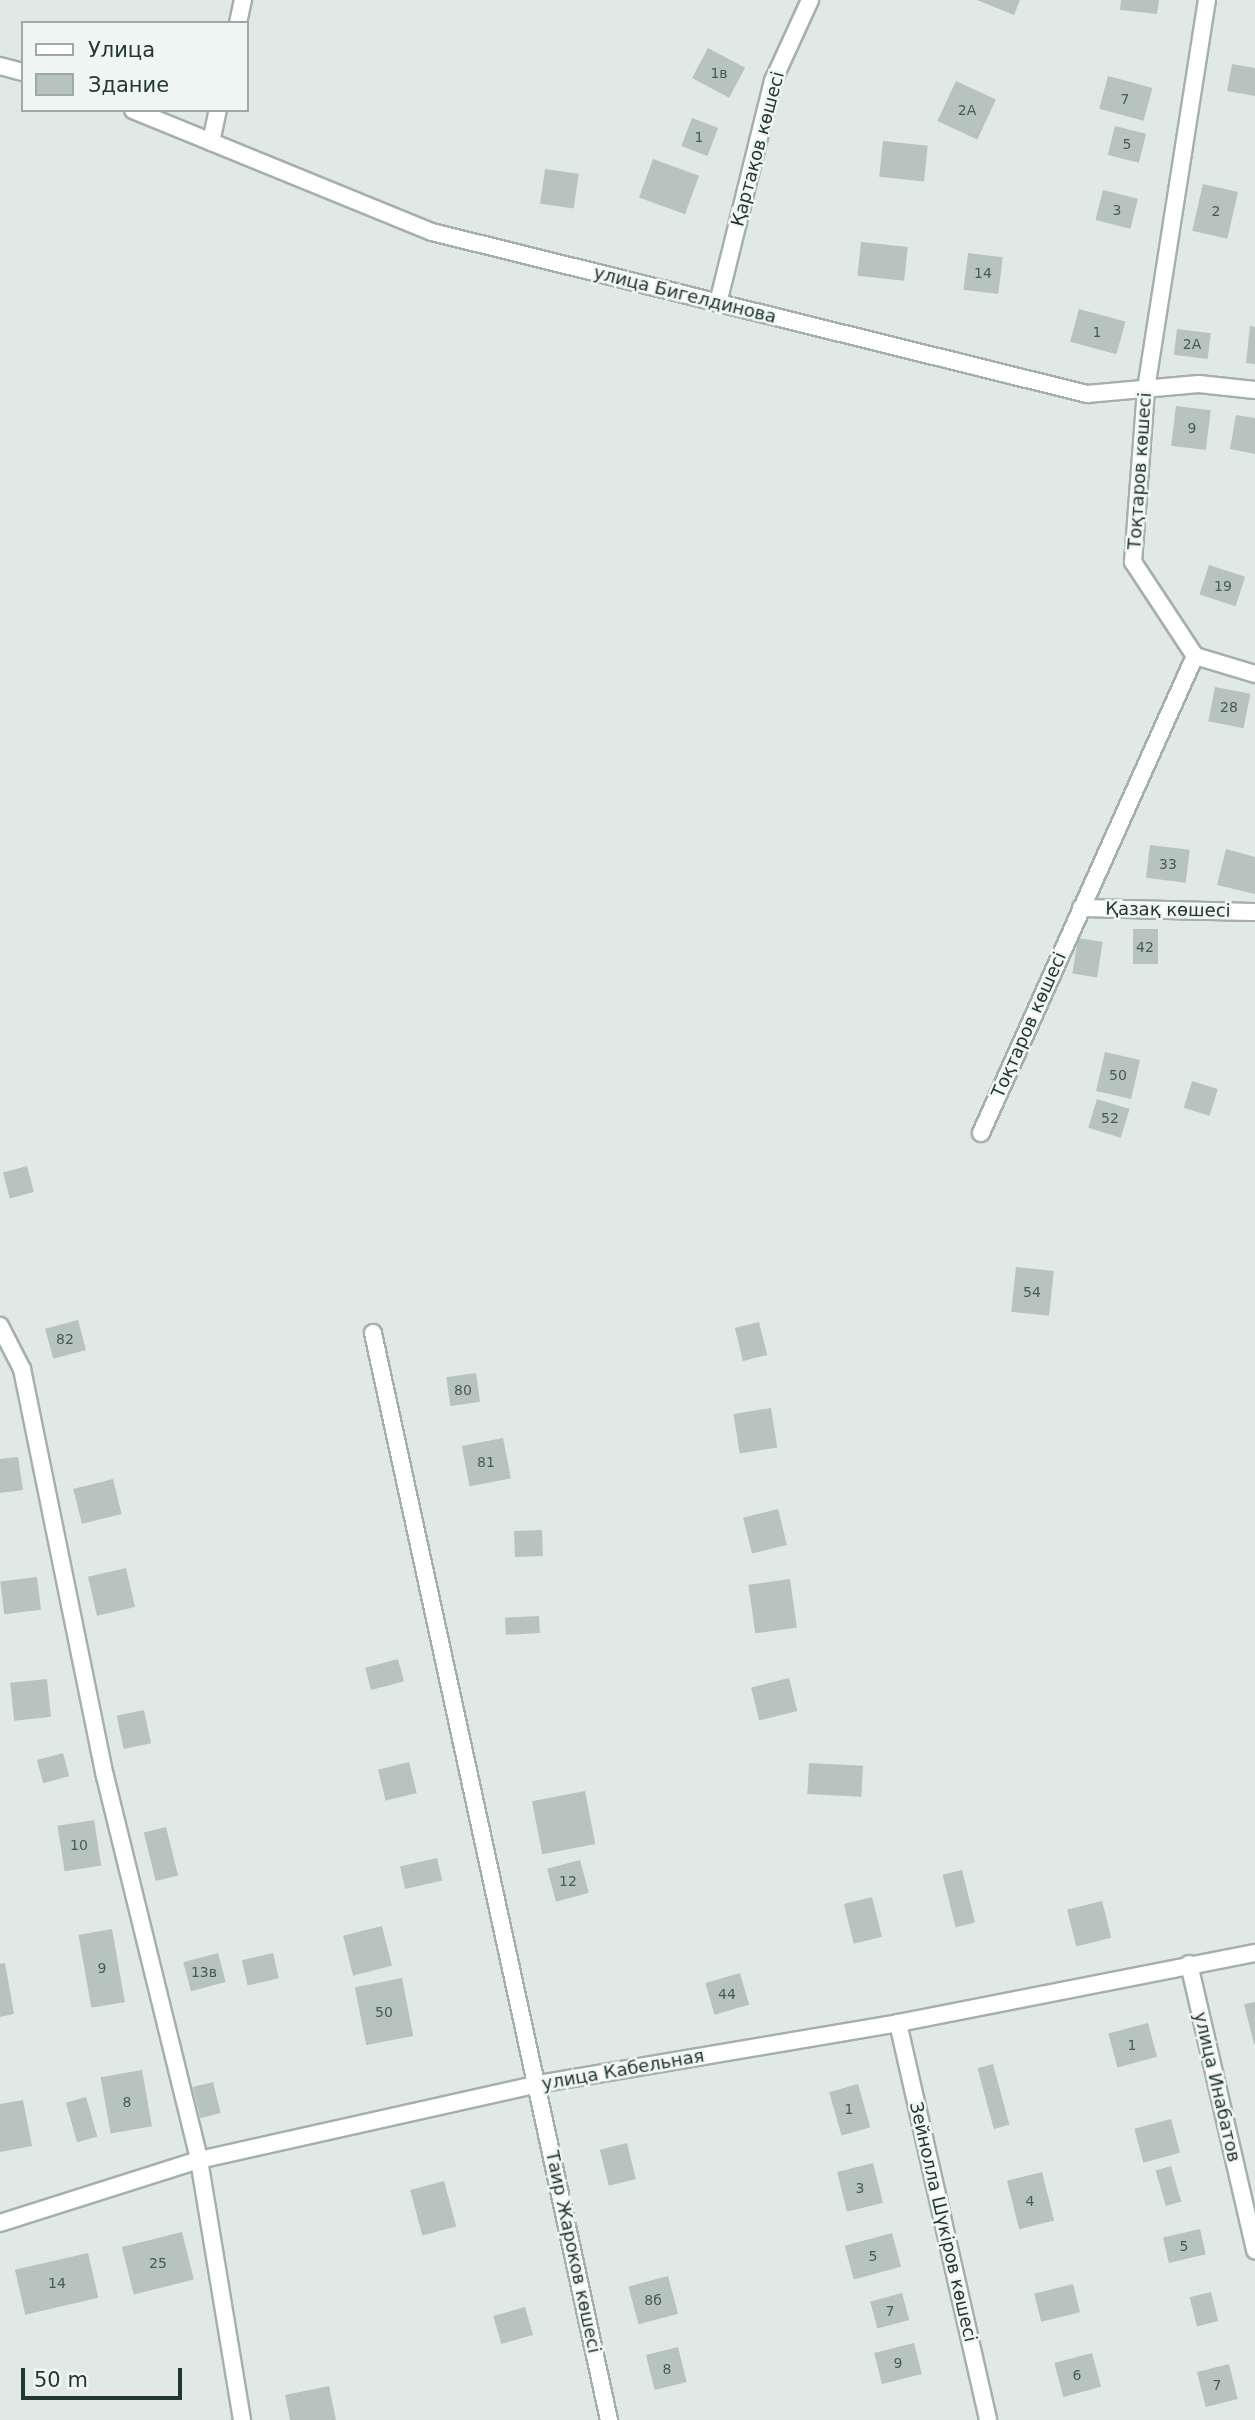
<!DOCTYPE html>
<html>
<head>
<meta charset="utf-8">
<style>
	body { margin:0 }
	#map { position:relative; width:1255px; height:2420px; overflow:hidden; background:#e0e9e6; font-family:"DejaVu Sans",sans-serif }
	div>[style] { position:absolute }
	.building>* { inset:0; background:#b6c3bf; transform-origin:0 0 }
	.roads { filter:drop-shadow(2px 0 #a4b0ad) drop-shadow(-2px 0 #a4b0ad) drop-shadow(0 2px #a4b0ad) drop-shadow(0 -2px #a4b0ad) }
	.street>* { height:16px; margin:-8px; padding:0 8px; transform-origin:8px; border-radius:8px; background:#fff }
	span { translate:-50% -50%; white-space:nowrap; text-align:center; line-height:1.15; -webkit-text-stroke:5px #f0f6f3; paint-order:stroke }
	.number-label { font-size:14px; color:#485a56 }
	.number-label span { -webkit-text-stroke-width:0 }
	.street-label { font-size:18px; color:#233733 }
	.legend { position:absolute; left:21px; top:21px; width:228px; height:91px; box-sizing:border-box; background:#f0f6f3; border:2px solid #9eaaa6; margin:0; padding:9px 12px; list-style:none; font-size:21px; color:#233733 }
	.legend li { display:flex; align-items:center; gap:14px; height:35px }
	.legend b { width:35px; border:2px solid #9eaaa6 }
	.scale { position:absolute; left:21px; top:2368px; width:161px; height:32px; box-sizing:border-box; border:4px solid #233733; border-top:0; padding-left:9px; font-size:21px; line-height:24px; white-space:nowrap; color:#233733; -webkit-text-stroke:5px #f0f6f3; paint-order:stroke }
</style>
</head>
<body>
<div id="map">
	<div class="building">
		<i style="clip-path:polygon(977px 0,1020px 0,1014px 15px)"></i>
		<i style="clip-path:polygon(1121px 0,1159px 0,1157px 14px,1120px 10px)"></i>
		<i style="left:708px;top:48px;width:42px;height:34px;rotate:28deg"></i>
		<i style="clip-path:polygon(1232px 64px,1255px 68px,1255px 96px,1227px 91px)"></i>
		<i style="left:1108px;top:76px;width:46px;height:34px;rotate:15deg"></i>
		<i style="left:956px;top:81px;width:44px;height:44px;rotate:25deg"></i>
		<i style="left:692px;top:118px;width:28px;height:30px;rotate:21deg"></i>
		<i style="left:1115px;top:126px;width:32px;height:30px;rotate:14deg"></i>
		<i style="left:883px;top:141px;width:45px;height:36px;rotate:6deg"></i>
		<i style="left:653px;top:159px;width:49px;height:41px;rotate:20deg"></i>
		<i style="left:545px;top:169px;width:34px;height:35px;rotate:8deg"></i>
		<i style="left:1203px;top:184px;width:36px;height:48px;rotate:13deg"></i>
		<i style="left:1103px;top:190px;width:36px;height:31px;rotate:14deg"></i>
		<i style="left:861px;top:242px;width:47px;height:34px;rotate:6deg"></i>
		<i style="left:968px;top:253px;width:35px;height:37px;rotate:7deg"></i>
		<i style="left:1079px;top:309px;width:48px;height:34px;rotate:15deg"></i>
		<i style="clip-path:polygon(1250px 326px,1255px 327px,1255px 364px,1246px 363px)"></i>
		<i style="left:1177px;top:329px;width:34px;height:26px;rotate:7deg"></i>
		<i style="left:1176px;top:406px;width:35px;height:40px;rotate:7deg"></i>
		<i style="clip-path:polygon(1236px 415px,1255px 418px,1255px 454px,1230px 449px)"></i>
		<i style="left:1209px;top:565px;width:38px;height:31px;rotate:18deg"></i>
		<i style="left:1215px;top:687px;width:36px;height:35px;rotate:11deg"></i>
		<i style="left:1150px;top:845px;width:40px;height:33px;rotate:7deg"></i>
		<i style="clip-path:polygon(1226px 849px,1255px 857px,1255px 894px,1217px 885px)"></i>
		<i style="left:1158px;top:929px;width:35px;height:25px;rotate:90deg"></i>
		<i style="left:1078px;top:938px;width:25px;height:36px;rotate:9deg"></i>
		<i style="left:1105px;top:1052px;width:36px;height:40px;rotate:13deg"></i>
		<i style="left:1192px;top:1081px;width:27px;height:28px;rotate:17deg"></i>
		<i style="left:1097px;top:1099px;width:34px;height:30px;rotate:17deg"></i>
		<i style="left:27px;top:1166px;width:27px;height:25px;rotate:75deg"></i>
		<i style="left:1016px;top:1267px;width:38px;height:45px;rotate:6deg"></i>
		<i style="left:78px;top:1320px;width:31px;height:34px;rotate:75deg"></i>
		<i style="left:759px;top:1322px;width:34px;height:25px;rotate:76deg"></i>
		<i style="left:476px;top:1373px;width:29px;height:30px;rotate:82deg"></i>
		<i style="left:771px;top:1408px;width:40px;height:38px;rotate:81deg"></i>
		<i style="left:503px;top:1438px;width:41px;height:42px;rotate:79deg"></i>
		<i style="clip-path:polygon(18px 1457px,23px 1490px,0 1493px,0 1459px)"></i>
		<i style="left:113px;top:1479px;width:36px;height:41px;rotate:76deg"></i>
		<i style="left:778px;top:1509px;width:37px;height:36px;rotate:76deg"></i>
		<i style="left:542px;top:1530px;width:26px;height:28px;rotate:88deg"></i>
		<i style="left:126px;top:1568px;width:40px;height:39px;rotate:77deg"></i>
		<i style="left:37px;top:1577px;width:33px;height:37px;rotate:83deg"></i>
		<i style="left:790px;top:1579px;width:49px;height:42px;rotate:82deg"></i>
		<i style="left:539px;top:1616px;width:17px;height:34px;rotate:87deg"></i>
		<i style="left:398px;top:1659px;width:23px;height:34px;rotate:75deg"></i>
		<i style="left:789px;top:1678px;width:34px;height:39px;rotate:76deg"></i>
		<i style="left:47px;top:1679px;width:38px;height:37px;rotate:84deg"></i>
		<i style="left:144px;top:1710px;width:34px;height:28px;rotate:78deg"></i>
		<i style="left:63px;top:1753px;width:24px;height:27px;rotate:75deg"></i>
		<i style="left:409px;top:1762px;width:32px;height:32px;rotate:76deg"></i>
		<i style="left:809px;top:1763px;width:54px;height:31px;rotate:3deg"></i>
		<i style="left:585px;top:1791px;width:54px;height:54px;rotate:79deg"></i>
		<i style="left:94px;top:1820px;width:46px;height:37px;rotate:81deg"></i>
		<i style="left:166px;top:1827px;width:50px;height:23px;rotate:76deg"></i>
		<i style="left:437px;top:1858px;width:23px;height:38px;rotate:77deg"></i>
		<i style="left:580px;top:1860px;width:34px;height:34px;rotate:75deg"></i>
		<i style="left:962px;top:1870px;width:54px;height:20px;rotate:76deg"></i>
		<i style="left:872px;top:1897px;width:41px;height:29px;rotate:76deg"></i>
		<i style="left:1102px;top:1901px;width:38px;height:36px;rotate:76deg"></i>
		<i style="left:382px;top:1926px;width:41px;height:40px;rotate:76deg"></i>
		<i style="left:112px;top:1929px;width:74px;height:34px;rotate:80deg"></i>
		<i style="left:218px;top:1953px;width:30px;height:36px;rotate:75deg"></i>
		<i style="left:273px;top:1953px;width:26px;height:32px;rotate:77deg"></i>
		<i style="clip-path:polygon(5px 1963px,14px 2014px,0 2017px,0 1964px)"></i>
		<i style="left:740px;top:1973px;width:33px;height:36px;rotate:74deg"></i>
		<i style="left:402px;top:1978px;width:59px;height:48px;rotate:79deg"></i>
		<i style="clip-path:polygon(1255px 2002px,1255px 2044px,1254px 2044px,1244px 2004px)"></i>
		<i style="left:1148px;top:2023px;width:35px;height:41px;rotate:75deg"></i>
		<i style="left:993px;top:2064px;width:63px;height:16px;rotate:75deg"></i>
		<i style="left:142px;top:2070px;width:57px;height:42px;rotate:80deg"></i>
		<i style="left:213px;top:2082px;width:32px;height:21px;rotate:76deg"></i>
		<i style="left:858px;top:2084px;width:45px;height:30px;rotate:74deg"></i>
		<i style="left:86px;top:2097px;width:41px;height:21px;rotate:74deg"></i>
		<i style="clip-path:polygon(23px 2100px,32px 2146px,0 2152px,0 2104px)"></i>
		<i style="left:1171px;top:2119px;width:35px;height:38px;rotate:75deg"></i>
		<i style="left:627px;top:2143px;width:37px;height:28px;rotate:76deg"></i>
		<i style="left:873px;top:2163px;width:41px;height:37px;rotate:76deg"></i>
		<i style="left:1171px;top:2166px;width:37px;height:16px;rotate:74deg"></i>
		<i style="left:1042px;top:2172px;width:50px;height:36px;rotate:76deg"></i>
		<i style="left:444px;top:2181px;width:47px;height:35px;rotate:75deg"></i>
		<i style="left:1200px;top:2229px;width:26px;height:38px;rotate:77deg"></i>
		<i style="left:182px;top:2232px;width:49px;height:62px;rotate:76deg"></i>
		<i style="left:892px;top:2233px;width:35px;height:49px;rotate:75deg"></i>
		<i style="left:88px;top:2253px;width:46px;height:75px;rotate:77deg"></i>
		<i style="left:668px;top:2276px;width:39px;height:41px;rotate:75deg"></i>
		<i style="left:1073px;top:2284px;width:29px;height:40px;rotate:76deg"></i>
		<i style="left:1211px;top:2292px;width:30px;height:22px;rotate:76deg"></i>
		<i style="left:902px;top:2293px;width:28px;height:33px;rotate:75deg"></i>
		<i style="left:525px;top:2307px;width:29px;height:33px;rotate:74deg"></i>
		<i style="left:914px;top:2343px;width:32px;height:41px;rotate:76deg"></i>
		<i style="left:678px;top:2347px;width:36px;height:33px;rotate:76deg"></i>
		<i style="left:1092px;top:2353px;width:35px;height:39px;rotate:75deg"></i>
		<i style="left:1229px;top:2364px;width:36px;height:33px;rotate:76deg"></i>
		<i style="clip-path:polygon(329px 2386px,336px 2420px,290px 2420px,285px 2395px)"></i>
	</div>
	<div class="roads">
		<div class="street">
			<i style="left:238px;top:23px;width:24px;rotate:-78deg"></i>
			<i style="left:0;top:66px;width:24px;rotate:15deg"></i>
			<i style="left:133px;top:110px;width:323px;rotate:22.2deg"></i>
			<i style="left:432px;top:232px;width:675px;rotate:13.89deg"></i>
			<i style="left:1087px;top:394px;width:112px;rotate:-5.1deg"></i>
			<i style="left:1199px;top:384px;width:56px;rotate:6.1deg"></i>
			<i style="left:211px;top:142px;width:33px;rotate:-78deg"></i>
			<i style="left:718px;top:303px;width:229px;rotate:-76.1deg"></i>
			<i style="left:773px;top:81px;width:89px;rotate:-65.4deg"></i>
			<i style="left:1195px;top:656px;width:63px;rotate:16.7deg"></i>
			<i style="left:1081px;top:908px;width:174px;rotate:1.3deg"></i>
			<i style="left:981px;top:1133px;width:523px;rotate:-65.84deg"></i>
			<i style="left:1195px;top:656px;width:113px;rotate:-123.4deg"></i>
			<i style="left:1133px;top:562px;width:173px;rotate:-85.7deg"></i>
			<i style="left:1146px;top:389px;width:394px;rotate:-81.1deg"></i>
			<i style="left:0;top:1326px;width:48px;rotate:62.9deg"></i>
			<i style="left:22px;top:1369px;width:415px;rotate:78.5deg"></i>
			<i style="left:105px;top:1776px;width:395px;rotate:76.2deg"></i>
			<i style="left:199px;top:2160px;width:264px;rotate:80.6deg"></i>
			<i style="left:373px;top:1333px;width:1112px;rotate:77.75deg"></i>
			<i style="left:1189px;top:1964px;width:294px;rotate:77deg"></i>
			<i style="left:898px;top:2023px;width:407px;rotate:77.2deg"></i>
			<i style="left:0;top:2223px;width:209px;rotate:-17.6deg"></i>
			<i style="left:199px;top:2160px;width:347px;rotate:-12.6deg"></i>
			<i style="left:538px;top:2084px;width:365px;rotate:-9.6deg"></i>
			<i style="left:898px;top:2023px;width:364px;rotate:-11.1deg"></i>
		</div>
	</div>
	<div class="number-label">
		<span style="left:719px;top:73px">1в</span>
		<span style="left:1125px;top:99px">7</span>
		<span style="left:967px;top:110px">2А</span>
		<span style="left:699px;top:137px">1</span>
		<span style="left:1127px;top:144px">5</span>
		<span style="left:1117px;top:210px">3</span>
		<span style="left:1216px;top:211px">2</span>
		<span style="left:983px;top:273px">14</span>
		<span style="left:1097px;top:332px">1</span>
		<span style="left:1192px;top:344px">2А</span>
		<span style="left:1192px;top:428px">9</span>
		<span style="left:1223px;top:586px">19</span>
		<span style="left:1229px;top:707px">28</span>
		<span style="left:1168px;top:864px">33</span>
		<span style="left:1145px;top:947px">42</span>
		<span style="left:1118px;top:1075px">50</span>
		<span style="left:1110px;top:1118px">52</span>
		<span style="left:1032px;top:1292px">54</span>
		<span style="left:65px;top:1339px">82</span>
		<span style="left:463px;top:1390px">80</span>
		<span style="left:486px;top:1462px">81</span>
		<span style="left:79px;top:1845px">10</span>
		<span style="left:568px;top:1881px">12</span>
		<span style="left:102px;top:1968px">9</span>
		<span style="left:204px;top:1972px">13в</span>
		<span style="left:727px;top:1994px">44</span>
		<span style="left:384px;top:2012px">50</span>
		<span style="left:1132px;top:2045px">1</span>
		<span style="left:127px;top:2102px">8</span>
		<span style="left:849px;top:2109px">1</span>
		<span style="left:860px;top:2188px">3</span>
		<span style="left:1030px;top:2201px">4</span>
		<span style="left:1184px;top:2246px">5</span>
		<span style="left:873px;top:2256px">5</span>
		<span style="left:158px;top:2263px">25</span>
		<span style="left:57px;top:2283px">14</span>
		<span style="left:653px;top:2300px">8б</span>
		<span style="left:890px;top:2311px">7</span>
		<span style="left:898px;top:2363px">9</span>
		<span style="left:667px;top:2369px">8</span>
		<span style="left:1077px;top:2375px">6</span>
		<span style="left:1217px;top:2385px">7</span>
	</div>
	<div class="street-label">
		<span style="left:758px;top:149px;rotate:-75deg">Қартақов көшесі</span>
		<span style="left:685px;top:295px;rotate:14deg">улица Бигелдинова</span>
		<span style="left:1140px;top:471px;rotate:-86deg">Тоқтаров көшесі</span>
		<span style="left:1168px;top:910px;rotate:1deg">Қазақ көшесі</span>
		<span style="left:1029px;top:1025px;rotate:-66deg">Тоқтаров көшесі</span>
		<span style="left:623px;top:2070px;rotate:-10deg">улица Кабельная</span>
		<span style="left:1217px;top:2087px;rotate:77deg">улица Инабатов</span>
		<span style="left:943px;top:2222px;rotate:77deg">Зейнолла Шүкіров көшесі</span>
		<span style="left:573px;top:2252px;rotate:78deg">Таир Жароков көшесі</span>
	</div>
	<ul class="legend">
	<li><b style="height:9px;background:#fff"></b>Улица</li>
	<li><b style="height:19px;background:#b6c3bf"></b>Здание</li>
	</ul>
	<div class="scale">50 m</div>
</div>
</body>
</html>
